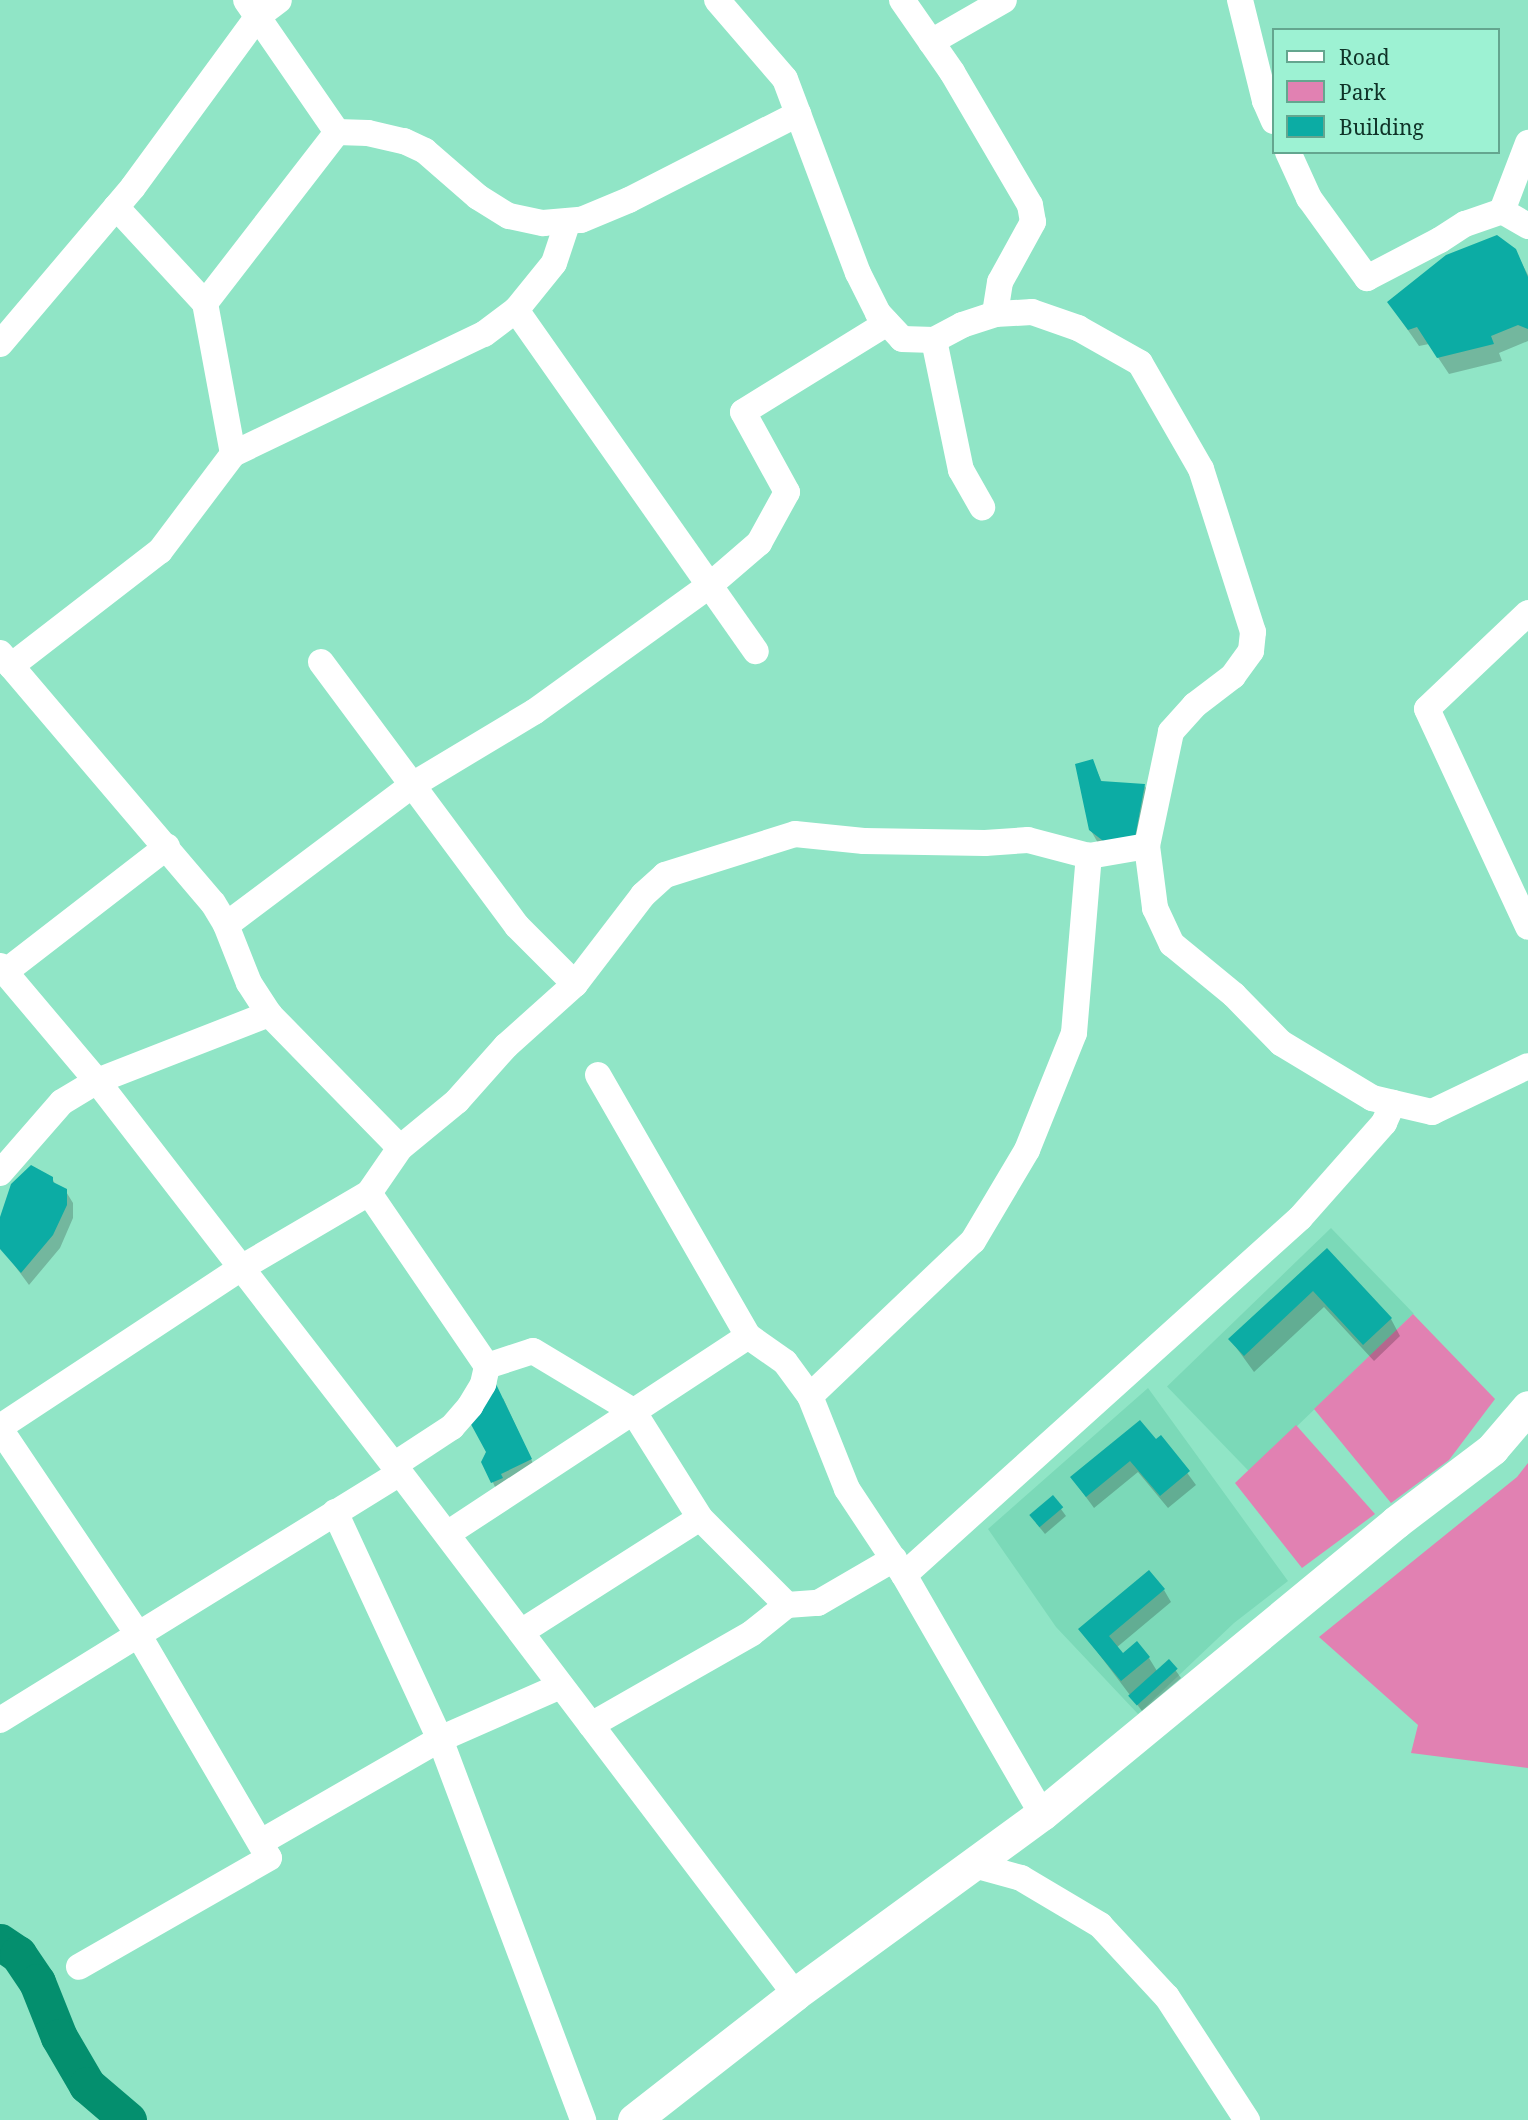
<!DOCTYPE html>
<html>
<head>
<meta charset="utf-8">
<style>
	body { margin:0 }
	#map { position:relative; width:1528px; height:2120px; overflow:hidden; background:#90e5c6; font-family:"Noto Serif",serif }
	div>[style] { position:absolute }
	.built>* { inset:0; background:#7bd9b8; transform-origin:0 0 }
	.green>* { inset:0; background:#e181b2 }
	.shadow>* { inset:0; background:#0003 }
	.river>* { height:37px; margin:-18.5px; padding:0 18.5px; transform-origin:18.5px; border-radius:18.5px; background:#048f6e }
	.building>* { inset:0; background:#0caca4; transform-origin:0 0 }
	.minor>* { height:26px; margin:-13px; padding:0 13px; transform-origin:13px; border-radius:13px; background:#fff }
	.major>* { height:33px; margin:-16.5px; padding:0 16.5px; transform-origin:16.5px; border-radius:16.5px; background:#fff }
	span { translate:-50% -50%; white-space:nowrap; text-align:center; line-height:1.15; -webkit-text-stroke:5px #9df2d3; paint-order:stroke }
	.legend { position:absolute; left:1272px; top:28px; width:228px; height:126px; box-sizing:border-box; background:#9df2d3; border:2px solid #64a68f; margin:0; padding:9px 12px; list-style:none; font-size:21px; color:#0f3328 }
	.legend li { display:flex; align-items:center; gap:14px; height:35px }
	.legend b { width:35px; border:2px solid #64a68f }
</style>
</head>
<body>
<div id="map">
	<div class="built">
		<i style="left:1331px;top:1228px;width:119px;height:228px;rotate:46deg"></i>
		<i style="clip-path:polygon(1148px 1388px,1288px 1581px,1234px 1623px,1138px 1714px,1056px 1627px,988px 1529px)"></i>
	</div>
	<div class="green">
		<i style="clip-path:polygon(1413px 1314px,1495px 1399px,1449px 1460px,1391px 1503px,1314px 1409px)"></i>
		<i style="clip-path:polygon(1296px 1425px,1375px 1514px,1302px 1568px,1235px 1483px)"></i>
		<i style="clip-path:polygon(1528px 1463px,1528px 1768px,1411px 1753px,1418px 1725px,1319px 1637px,1517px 1477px)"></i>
	</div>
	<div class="shadow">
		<i style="clip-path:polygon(1515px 250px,1528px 275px,1528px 341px,1499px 353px,1502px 361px,1449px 374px,1429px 344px,1419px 346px,1389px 303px)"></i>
		<i style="clip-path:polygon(1092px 761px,1102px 782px,1144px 785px,1152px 798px,1141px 855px,1098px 843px,1090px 829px)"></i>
		<i style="clip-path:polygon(52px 1178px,56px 1186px,65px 1190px,73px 1203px,73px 1218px,60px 1248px,29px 1285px,1px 1247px,0 1222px)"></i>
		<i style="clip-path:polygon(1327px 1250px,1391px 1319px,1400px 1336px,1374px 1361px,1324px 1307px,1254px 1372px,1230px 1339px)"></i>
		<i style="clip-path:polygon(503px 1398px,537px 1472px,499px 1495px,483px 1462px)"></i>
		<i style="clip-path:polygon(1161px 1437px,1196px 1485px,1168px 1508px,1138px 1472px,1094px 1508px,1072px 1478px)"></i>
		<i style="clip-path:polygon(1053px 1498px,1066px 1516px,1045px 1534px,1036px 1523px)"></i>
		<i style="clip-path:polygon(1164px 1590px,1171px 1602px,1116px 1648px,1123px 1655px,1149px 1658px,1157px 1671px,1169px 1661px,1181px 1678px,1142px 1711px,1080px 1629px)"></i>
	</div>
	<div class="river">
		<i style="left:0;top:1942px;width:22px;rotate:34deg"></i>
		<i style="left:18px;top:1954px;width:34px;rotate:56deg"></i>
		<i style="left:37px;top:1982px;width:59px;rotate:68.2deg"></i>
		<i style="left:59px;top:2037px;width:56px;rotate:59.7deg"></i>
		<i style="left:87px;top:2085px;width:54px;rotate:40.5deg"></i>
	</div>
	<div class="building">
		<i style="clip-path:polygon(1497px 235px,1516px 249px,1528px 277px,1528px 329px,1518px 325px,1491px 336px,1494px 344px,1437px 358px,1417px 327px,1408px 330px,1387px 302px,1446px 255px)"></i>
		<i style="clip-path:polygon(1093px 759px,1101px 781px,1145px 784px,1134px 843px,1111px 847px,1089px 830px,1075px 764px)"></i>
		<i style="clip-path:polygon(31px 1165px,53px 1177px,53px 1182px,67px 1189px,67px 1205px,53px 1235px,21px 1273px,0 1249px,0 1217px,11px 1184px)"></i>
		<i style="clip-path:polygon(1327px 1248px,1392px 1318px,1363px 1345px,1313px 1291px,1244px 1356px,1228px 1339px)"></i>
		<i style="clip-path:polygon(496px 1384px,532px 1459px,501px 1474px,503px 1478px,491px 1483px,481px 1462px,486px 1452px,467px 1417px)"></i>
		<i style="clip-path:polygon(1140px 1420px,1156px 1439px,1161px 1435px,1190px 1471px,1160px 1496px,1130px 1461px,1086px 1497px,1070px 1477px)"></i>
		<i style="left:1053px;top:1495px;width:16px;height:31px;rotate:50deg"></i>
		<i style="clip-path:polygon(1149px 1570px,1165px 1589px,1109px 1636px,1123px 1653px,1137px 1641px,1150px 1657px,1121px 1681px,1078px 1629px)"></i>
		<i style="left:1169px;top:1659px;width:13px;height:55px;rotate:48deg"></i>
	</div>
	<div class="minor">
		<i style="left:717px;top:0;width:104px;rotate:49.3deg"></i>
		<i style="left:785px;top:79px;width:207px;rotate:69.4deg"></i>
		<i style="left:858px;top:273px;width:45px;rotate:63.4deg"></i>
		<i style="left:878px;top:313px;width:35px;rotate:47deg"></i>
		<i style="left:902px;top:339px;width:32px;rotate:2deg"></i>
		<i style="left:934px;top:340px;width:32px;rotate:-28deg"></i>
		<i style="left:962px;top:325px;width:35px;rotate:-18deg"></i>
		<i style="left:995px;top:314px;width:37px;rotate:-3deg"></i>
		<i style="left:1032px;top:312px;width:49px;rotate:19.2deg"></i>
		<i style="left:1078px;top:328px;width:71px;rotate:29.4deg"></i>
		<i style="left:1140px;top:363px;width:122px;rotate:60.1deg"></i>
		<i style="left:1201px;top:469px;width:171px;rotate:72.3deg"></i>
		<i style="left:1253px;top:632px;width:19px;rotate:96deg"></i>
		<i style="left:1251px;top:651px;width:31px;rotate:126deg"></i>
		<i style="left:1233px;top:676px;width:48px;rotate:142.7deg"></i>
		<i style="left:1195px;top:705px;width:36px;rotate:132deg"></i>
		<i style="left:1171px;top:732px;width:116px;rotate:101.9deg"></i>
		<i style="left:1147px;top:846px;width:63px;rotate:82.6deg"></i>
		<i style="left:1155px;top:908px;width:40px;rotate:65deg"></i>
		<i style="left:1172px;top:944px;width:80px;rotate:39.4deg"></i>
		<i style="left:1234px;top:995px;width:67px;rotate:45.6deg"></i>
		<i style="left:1281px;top:1043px;width:106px;rotate:31.1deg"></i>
		<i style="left:1372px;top:1098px;width:62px;rotate:13.1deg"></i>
		<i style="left:1432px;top:1112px;width:106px;rotate:-25.6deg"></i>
		<i style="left:902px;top:0;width:88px;rotate:55.2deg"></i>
		<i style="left:952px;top:72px;width:154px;rotate:59.6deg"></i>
		<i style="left:1030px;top:205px;width:17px;rotate:80deg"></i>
		<i style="left:1033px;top:222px;width:68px;rotate:118.8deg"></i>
		<i style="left:1000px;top:282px;width:32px;rotate:99deg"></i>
		<i style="left:1240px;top:0;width:104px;rotate:76.1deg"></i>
		<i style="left:1265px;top:101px;width:22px;rotate:66deg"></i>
		<i style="left:931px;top:42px;width:84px;rotate:-29.9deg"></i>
		<i style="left:337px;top:132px;width:31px;rotate:2deg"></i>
		<i style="left:368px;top:133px;width:37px;rotate:13deg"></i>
		<i style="left:404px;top:141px;width:23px;rotate:25deg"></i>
		<i style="left:425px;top:151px;width:70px;rotate:41deg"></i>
		<i style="left:478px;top:197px;width:36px;rotate:32deg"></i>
		<i style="left:509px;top:216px;width:35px;rotate:12deg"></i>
		<i style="left:543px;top:223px;width:38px;rotate:-5deg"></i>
		<i style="left:581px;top:220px;width:52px;rotate:-22.6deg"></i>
		<i style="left:629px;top:200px;width:190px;rotate:-27deg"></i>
		<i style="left:1288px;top:152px;width:51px;rotate:65.5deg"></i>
		<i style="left:1309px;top:198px;width:99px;rotate:54.1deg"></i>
		<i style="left:1367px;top:278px;width:82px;rotate:-27.5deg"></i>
		<i style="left:1440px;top:240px;width:30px;rotate:-33deg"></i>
		<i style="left:1465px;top:224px;width:39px;rotate:-19deg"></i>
		<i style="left:1502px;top:211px;width:30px;rotate:30deg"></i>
		<i style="left:116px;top:207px;width:131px;rotate:47.2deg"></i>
		<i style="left:205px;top:303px;width:216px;rotate:-52.3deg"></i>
		<i style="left:337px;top:132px;width:160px;rotate:-124.6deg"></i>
		<i style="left:1502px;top:211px;width:73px;rotate:-69.1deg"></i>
		<i style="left:516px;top:310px;width:417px;rotate:54.9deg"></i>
		<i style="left:934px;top:340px;width:133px;rotate:78.3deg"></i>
		<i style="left:961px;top:470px;width:43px;rotate:60.4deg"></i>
		<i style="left:0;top:344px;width:206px;rotate:-49.7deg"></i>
		<i style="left:133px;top:187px;width:212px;rotate:-53.8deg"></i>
		<i style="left:258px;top:16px;width:26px;rotate:-37deg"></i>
		<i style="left:233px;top:454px;width:278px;rotate:-25.6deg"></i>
		<i style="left:484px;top:334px;width:40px;rotate:-37deg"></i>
		<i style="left:516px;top:310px;width:60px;rotate:-51deg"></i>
		<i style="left:554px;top:263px;width:44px;rotate:-71.6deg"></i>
		<i style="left:1528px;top:613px;width:139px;rotate:136.5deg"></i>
		<i style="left:1427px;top:709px;width:240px;rotate:65.1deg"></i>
		<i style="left:0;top:653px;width:328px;rotate:49.6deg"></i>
		<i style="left:213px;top:903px;width:26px;rotate:59deg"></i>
		<i style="left:226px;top:925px;width:62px;rotate:68.4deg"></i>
		<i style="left:249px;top:983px;width:37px;rotate:57deg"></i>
		<i style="left:269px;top:1014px;width:187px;rotate:45.6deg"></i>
		<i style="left:321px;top:662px;width:329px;rotate:53.4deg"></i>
		<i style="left:517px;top:926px;width:82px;rotate:45deg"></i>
		<i style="left:11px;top:666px;width:188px;rotate:-37.7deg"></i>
		<i style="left:160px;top:551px;width:121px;rotate:-53deg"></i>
		<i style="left:233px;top:454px;width:154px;rotate:-100.5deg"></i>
		<i style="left:226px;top:925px;width:235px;rotate:-36.9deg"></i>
		<i style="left:414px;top:784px;width:140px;rotate:-31deg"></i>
		<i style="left:534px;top:712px;width:216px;rotate:-35.8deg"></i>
		<i style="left:709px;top:586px;width:66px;rotate:-40.7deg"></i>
		<i style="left:759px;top:543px;width:58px;rotate:-61.2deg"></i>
		<i style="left:787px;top:492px;width:91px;rotate:-118.8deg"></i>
		<i style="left:743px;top:412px;width:169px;rotate:-31.7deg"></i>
		<i style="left:0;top:966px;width:150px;rotate:49.9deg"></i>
		<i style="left:97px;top:1081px;width:485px;rotate:52.3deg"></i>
		<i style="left:394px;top:1465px;width:664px;rotate:52.84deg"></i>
		<i style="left:5px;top:972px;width:205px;rotate:-37.7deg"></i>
		<i style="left:598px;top:1075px;width:301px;rotate:60.1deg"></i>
		<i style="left:748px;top:1336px;width:45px;rotate:35.1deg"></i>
		<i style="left:785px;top:1362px;width:42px;rotate:53.7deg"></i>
		<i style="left:810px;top:1396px;width:100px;rotate:68.3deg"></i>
		<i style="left:847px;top:1489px;width:103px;rotate:56.5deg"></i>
		<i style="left:904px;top:1575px;width:276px;rotate:60deg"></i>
		<i style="left:0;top:1173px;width:94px;rotate:-48.9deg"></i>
		<i style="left:62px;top:1102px;width:41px;rotate:-31deg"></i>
		<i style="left:97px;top:1081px;width:185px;rotate:-21.3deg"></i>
		<i style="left:369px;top:1193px;width:209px;rotate:55.7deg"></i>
		<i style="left:487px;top:1366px;width:48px;rotate:-18.1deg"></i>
		<i style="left:533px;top:1351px;width:117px;rotate:31deg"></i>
		<i style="left:633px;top:1411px;width:126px;rotate:57.9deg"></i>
		<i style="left:700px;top:1518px;width:123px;rotate:45deg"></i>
		<i style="left:787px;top:1605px;width:31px;rotate:-4deg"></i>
		<i style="left:818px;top:1603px;width:88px;rotate:-30.1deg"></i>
		<i style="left:810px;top:1396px;width:225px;rotate:-43.6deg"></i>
		<i style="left:973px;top:1241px;width:106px;rotate:-59.3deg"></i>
		<i style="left:1027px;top:1150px;width:126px;rotate:-68.1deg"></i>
		<i style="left:1074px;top:1033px;width:178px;rotate:-85.2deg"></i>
		<i style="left:0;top:1427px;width:289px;rotate:-33.4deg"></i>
		<i style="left:241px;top:1268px;width:148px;rotate:-30.4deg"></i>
		<i style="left:369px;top:1193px;width:55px;rotate:-55.4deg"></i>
		<i style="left:400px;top:1148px;width:74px;rotate:-39.5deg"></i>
		<i style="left:457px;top:1101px;width:74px;rotate:-48.3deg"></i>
		<i style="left:506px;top:1046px;width:93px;rotate:-41.9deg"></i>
		<i style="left:575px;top:984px;width:112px;rotate:-52.6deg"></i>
		<i style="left:643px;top:895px;width:30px;rotate:-42deg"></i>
		<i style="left:665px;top:875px;width:136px;rotate:-17.5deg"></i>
		<i style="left:795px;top:834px;width:69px;rotate:5.8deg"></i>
		<i style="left:864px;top:841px;width:121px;rotate:0.9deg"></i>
		<i style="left:985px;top:843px;width:43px;rotate:-4deg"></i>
		<i style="left:1028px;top:840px;width:63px;rotate:14.7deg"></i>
		<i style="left:1089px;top:856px;width:59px;rotate:-9.8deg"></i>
		<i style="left:0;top:1429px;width:247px;rotate:56.1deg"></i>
		<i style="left:138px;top:1634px;width:259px;rotate:59.7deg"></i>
		<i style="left:269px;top:1858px;width:219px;rotate:150.2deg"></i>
		<i style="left:394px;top:1465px;width:69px;rotate:-33.2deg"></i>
		<i style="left:452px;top:1427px;width:28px;rotate:-49deg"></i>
		<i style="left:470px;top:1406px;width:26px;rotate:-59deg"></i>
		<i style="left:483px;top:1384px;width:18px;rotate:-77deg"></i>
		<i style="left:335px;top:1512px;width:250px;rotate:65.2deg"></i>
		<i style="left:440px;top:1739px;width:407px;rotate:69.4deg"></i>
		<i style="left:447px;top:1534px;width:360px;rotate:-33.3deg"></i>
		<i style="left:904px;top:1575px;width:533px;rotate:-42.04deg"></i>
		<i style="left:1300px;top:1218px;width:127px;rotate:-48.5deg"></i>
		<i style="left:1384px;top:1123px;width:22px;rotate:-66deg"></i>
		<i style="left:521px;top:1632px;width:212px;rotate:-32.5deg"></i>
		<i style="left:0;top:1720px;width:470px;rotate:-31.7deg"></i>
		<i style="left:591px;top:1725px;width:185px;rotate:-29.7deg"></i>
		<i style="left:752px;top:1633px;width:45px;rotate:-38.7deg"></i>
		<i style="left:261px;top:1842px;width:207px;rotate:-29.9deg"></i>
		<i style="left:440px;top:1739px;width:132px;rotate:-23.7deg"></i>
		<i style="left:974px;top:1865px;width:49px;rotate:15.5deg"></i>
		<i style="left:1021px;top:1878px;width:92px;rotate:30.7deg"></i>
		<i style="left:1100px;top:1925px;width:98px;rotate:47.1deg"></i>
		<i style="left:1167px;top:1997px;width:147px;rotate:57deg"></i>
	</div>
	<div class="major">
		<i style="left:634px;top:2120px;width:204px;rotate:-38deg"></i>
		<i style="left:795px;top:1994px;width:306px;rotate:-36.1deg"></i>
		<i style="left:1042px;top:1814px;width:459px;rotate:-39.5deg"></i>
		<i style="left:1396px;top:1522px;width:121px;rotate:-37.2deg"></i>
		<i style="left:1492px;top:1449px;width:55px;rotate:-49.4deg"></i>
	</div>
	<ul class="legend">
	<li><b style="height:9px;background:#fff"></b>Road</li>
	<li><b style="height:19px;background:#e181b2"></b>Park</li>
	<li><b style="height:19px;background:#0caca4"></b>Building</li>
	</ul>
</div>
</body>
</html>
